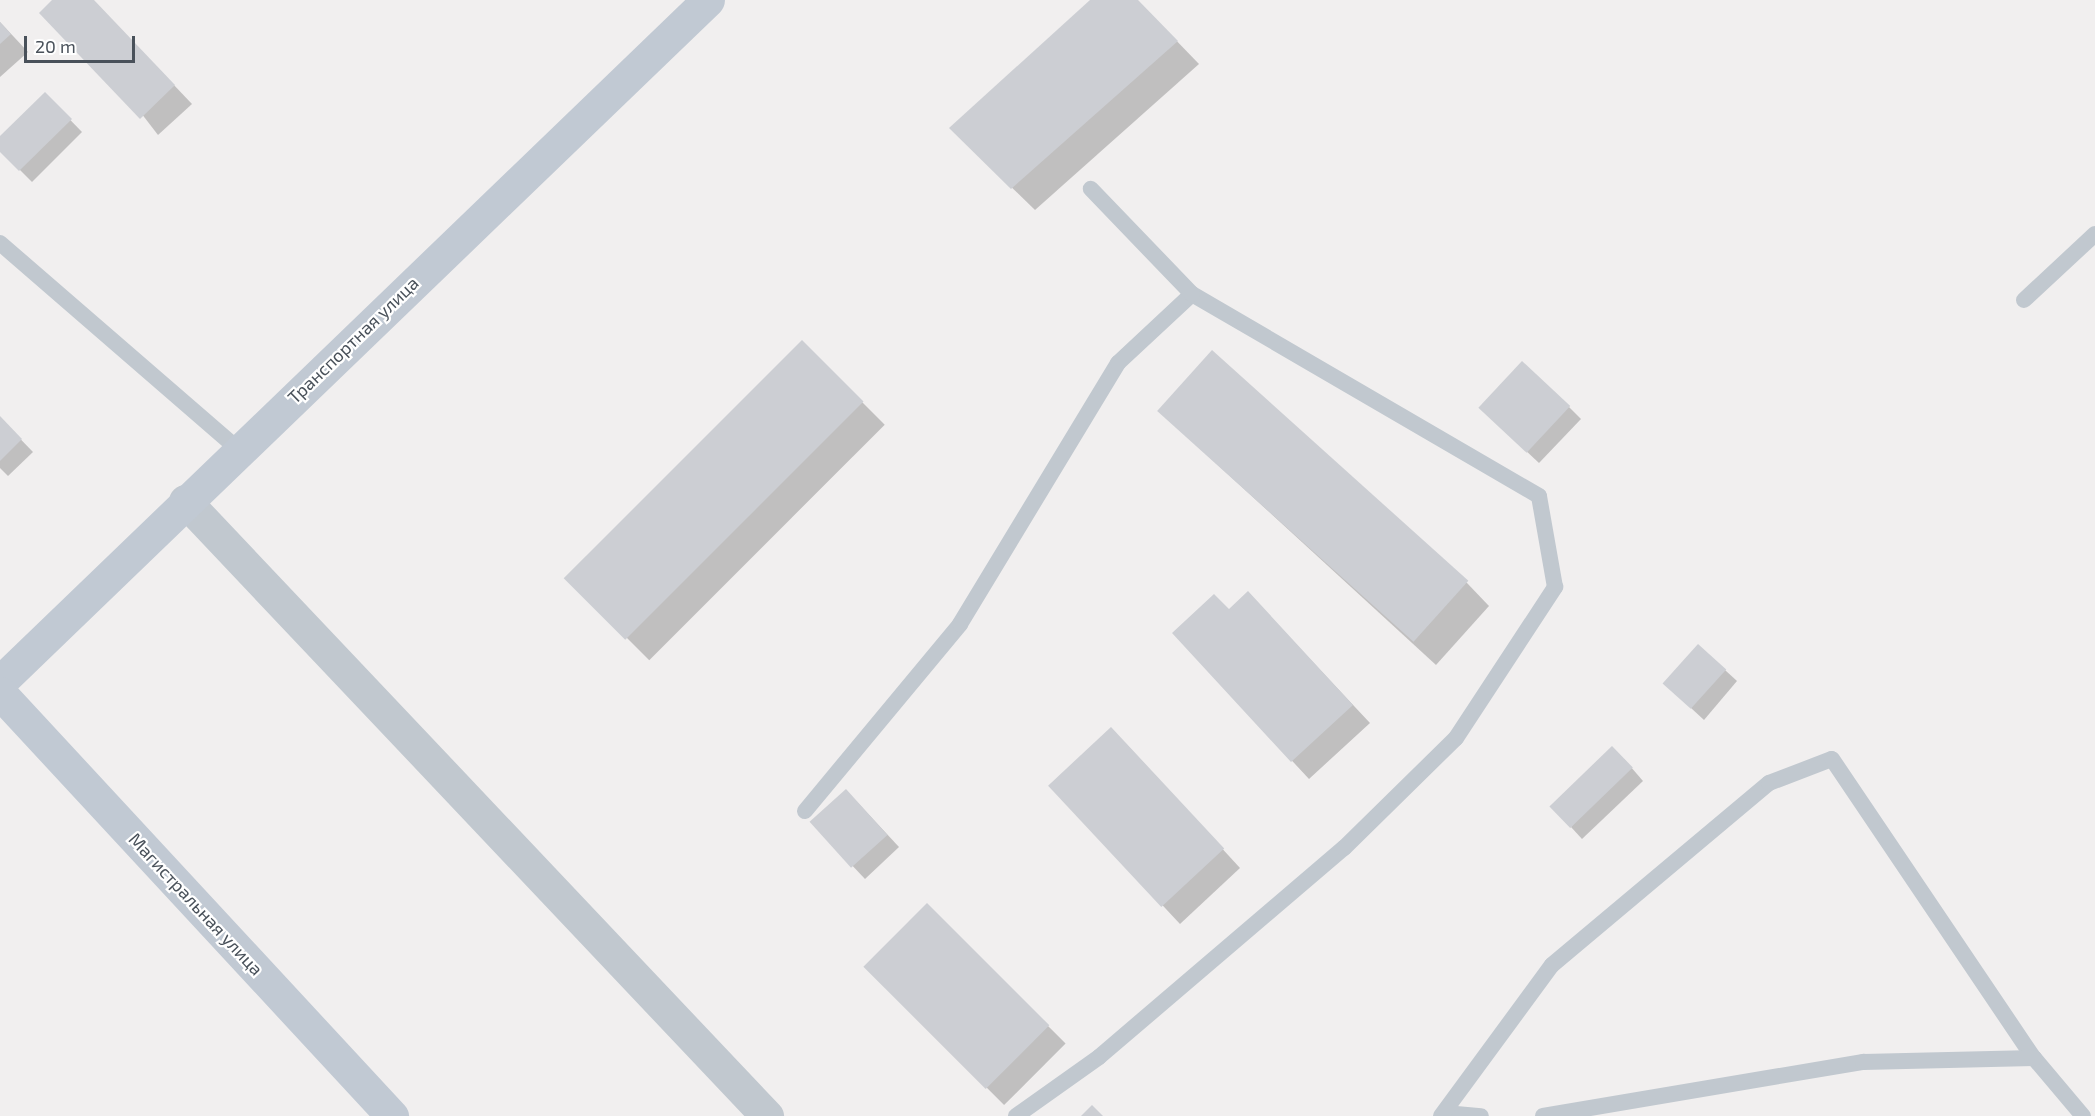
<!DOCTYPE html>
<html>
<head>
<meta charset="utf-8">
<style>
	body { margin:0 }
	#map { position:relative; width:2095px; height:1116px; overflow:hidden; background:#f1efef; font-family:"Exo 2",sans-serif }
	div>[style] { position:absolute }
	.shadow>* { inset:0; background:#0003; transform-origin:0 0 }
	.building>* { inset:0; background:#ccced3; transform-origin:0 0 }
	.lane>* { height:16px; margin:-8px; padding:0 8px; transform-origin:8px; border-radius:8px; background:#c1c8cf }
	.street>* { height:33px; margin:-16.5px; padding:0 16.5px; transform-origin:16.5px; border-radius:16.5px; background:#c1c8cf }
	.secondary>* { height:33px; margin:-16.5px; padding:0 16.5px; transform-origin:16.5px; border-radius:16.5px; background:#c1c9d3 }
	span { translate:-50% -50%; white-space:nowrap; text-align:center; line-height:1.15; -webkit-text-stroke:4.5px #fff; paint-order:stroke }
	.street-label { font-size:18px; color:#49515a }
	.scale { position:absolute; left:24px; top:36px; width:111px; height:27px; box-sizing:border-box; border:3px solid #49515a; border-top:0; padding-left:8px; font-size:18px; line-height:21px; white-space:nowrap; color:#49515a; -webkit-text-stroke:4px #fff; paint-order:stroke }
</style>
</head>
<body>
<div id="map">
	<div class="shadow">
		<i style="clip-path:polygon(54px 0,93px 0,192px 104px,158px 135px)"></i>
		<i style="clip-path:polygon(1092px 0,1137px 0,1199px 64px,1035px 210px,974px 151px)"></i>
		<i style="clip-path:polygon(0 22px,28px 52px,0 77px)"></i>
		<i style="clip-path:polygon(45px 94px,82px 132px,32px 182px,0 150px,0 138px)"></i>
		<i style="left:802px;top:342px;width:117px;height:333px;rotate:45deg"></i>
		<i style="clip-path:polygon(1569px 407px,1581px 419px,1539px 463px,1492px 419px)"></i>
		<i style="clip-path:polygon(1159px 411px,1467px 583px,1489px 606px,1436px 665px)"></i>
		<i style="clip-path:polygon(0 418px,33px 452px,8px 476px,0 468px)"></i>
		<i style="clip-path:polygon(1248px 593px,1370px 723px,1309px 779px,1174px 634px,1229px 611px)"></i>
		<i style="clip-path:polygon(1725px 670px,1737px 681px,1704px 720px,1665px 684px)"></i>
		<i style="clip-path:polygon(1128px 746px,1240px 868px,1180px 924px,1050px 785px)"></i>
		<i style="clip-path:polygon(1624px 759px,1643px 781px,1582px 839px,1571px 827px)"></i>
		<i style="clip-path:polygon(858px 803px,899px 847px,865px 879px,812px 823px)"></i>
		<i style="left:927px;top:905px;width:196px;height:87px;rotate:45deg"></i>
	</div>
	<div class="building">
		<i style="clip-path:polygon(52px 0,94px 0,175px 85px,140px 119px,39px 13px)"></i>
		<i style="clip-path:polygon(1090px 0,1138px 0,1178px 41px,1011px 189px,949px 128px)"></i>
		<i style="clip-path:polygon(0 22px,11px 34px,0 44px)"></i>
		<i style="clip-path:polygon(45px 92px,72px 119px,19px 171px,0 152px,0 136px)"></i>
		<i style="left:802px;top:340px;width:87px;height:337px;rotate:45deg"></i>
		<i style="left:1212px;top:350px;width:345px;height:82px;rotate:42deg"></i>
		<i style="left:1522px;top:361px;width:66px;height:64px;rotate:43deg"></i>
		<i style="clip-path:polygon(0 416px,22px 439px,0 461px)"></i>
		<i style="clip-path:polygon(1248px 591px,1353px 705px,1291px 762px,1172px 633px,1214px 594px,1229px 609px)"></i>
		<i style="left:1698px;top:644px;width:38px;height:53px;rotate:42deg"></i>
		<i style="left:1111px;top:727px;width:166px;height:86px;rotate:47deg"></i>
		<i style="left:1612px;top:746px;width:30px;height:87px;rotate:46deg"></i>
		<i style="left:846px;top:789px;width:62px;height:49px;rotate:48deg"></i>
		<i style="left:927px;top:903px;width:173px;height:90px;rotate:45deg"></i>
		<i style="clip-path:polygon(1092px 1105px,1103px 1116px,1081px 1116px)"></i>
	</div>
	<div class="lane">
		<i style="left:0;top:243px;width:316px;rotate:40.9deg"></i>
		<i style="left:2024px;top:300px;width:97px;rotate:-42.9deg"></i>
		<i style="left:805px;top:811px;width:243px;rotate:-50.3deg"></i>
		<i style="left:960px;top:624px;width:305px;rotate:-58.8deg"></i>
		<i style="left:1118px;top:363px;width:101px;rotate:-43deg"></i>
		<i style="left:1445px;top:1113px;width:36px;rotate:5deg"></i>
		<i style="left:1016px;top:1116px;width:102px;rotate:-35.4deg"></i>
		<i style="left:1099px;top:1057px;width:322px;rotate:-40.5deg"></i>
		<i style="left:1344px;top:848px;width:157px;rotate:-44.5deg"></i>
		<i style="left:1456px;top:738px;width:181px;rotate:-56.7deg"></i>
		<i style="left:1555px;top:587px;width:92px;rotate:-100deg"></i>
		<i style="left:1539px;top:496px;width:402px;rotate:-149.8deg"></i>
		<i style="left:1192px;top:294px;width:146px;rotate:-133.9deg"></i>
		<i style="left:1441px;top:1116px;width:187px;rotate:-53.7deg"></i>
		<i style="left:1552px;top:965px;width:283px;rotate:-40deg"></i>
		<i style="left:1769px;top:783px;width:67px;rotate:-20.9deg"></i>
		<i style="left:1832px;top:759px;width:361px;rotate:56deg"></i>
		<i style="left:2034px;top:1058px;width:76px;rotate:49.8deg"></i>
		<i style="left:1543px;top:1116px;width:325px;rotate:-9.6deg"></i>
		<i style="left:1863px;top:1062px;width:171px;rotate:-1.3deg"></i>
	</div>
	<div class="street">
		<i style="left:185px;top:501px;width:847px;rotate:46.58deg"></i>
	</div>
	<div class="secondary">
		<i style="left:0;top:682px;width:983px;rotate:-43.93deg"></i>
		<i style="left:0;top:693px;width:577px;rotate:47.18deg"></i>
	</div>
	<div class="street-label">
		<span style="left:353px;top:340px;rotate:-44deg">Транспортная улица</span>
		<span style="left:196px;top:904px;rotate:47deg">Магистральная улица</span>
	</div>
	<div class="scale">20 m</div>
</div>
</body>
</html>
